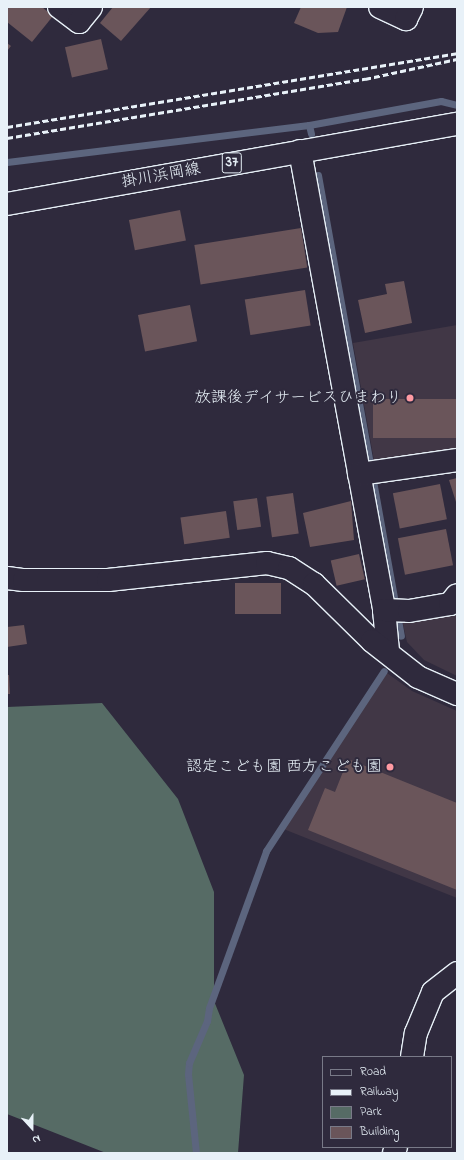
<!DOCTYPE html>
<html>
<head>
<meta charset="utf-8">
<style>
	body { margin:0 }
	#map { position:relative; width:464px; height:1160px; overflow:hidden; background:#2f2a3d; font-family:"Indie Flower","Klee One",sans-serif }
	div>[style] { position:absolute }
	.built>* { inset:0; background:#413746 }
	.green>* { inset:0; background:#566b65 }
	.stream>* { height:7px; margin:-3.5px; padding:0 3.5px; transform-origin:3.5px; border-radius:3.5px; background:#5c657e }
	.building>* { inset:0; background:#6a555a; transform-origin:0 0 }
	.roads { filter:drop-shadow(1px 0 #e8f1f8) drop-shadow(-1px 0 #e8f1f8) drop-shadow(0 1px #e8f1f8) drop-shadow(0 -1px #e8f1f8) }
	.minor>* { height:22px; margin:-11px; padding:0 11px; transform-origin:11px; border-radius:11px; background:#2f2a3d }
	.primary>* { height:22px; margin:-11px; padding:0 11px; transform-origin:11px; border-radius:11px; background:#2f2a3d }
	.rail>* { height:3px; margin-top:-1.5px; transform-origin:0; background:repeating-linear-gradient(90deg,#e8f1f8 0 6px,transparent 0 9px) }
	.dots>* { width:11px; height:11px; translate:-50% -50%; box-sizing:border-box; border:2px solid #2f2a3d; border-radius:50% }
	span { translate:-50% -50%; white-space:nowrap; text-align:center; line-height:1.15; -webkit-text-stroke:4px #2f2a3d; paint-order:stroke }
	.shield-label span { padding:1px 3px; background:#2f2a3d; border:1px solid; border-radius:3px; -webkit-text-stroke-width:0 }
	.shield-label { font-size:15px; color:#e8f1f8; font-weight:700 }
	.street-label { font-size:16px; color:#e8f1f8 }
	.poi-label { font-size:16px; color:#e8f1f8 }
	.right { translate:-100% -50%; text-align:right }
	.frame { position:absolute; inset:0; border:8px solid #e8f1f8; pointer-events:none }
	.legend { position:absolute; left:322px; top:1056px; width:130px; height:92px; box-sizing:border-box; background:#2f2a3d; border:1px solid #797a88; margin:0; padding:5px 7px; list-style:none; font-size:12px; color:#e8f1f8 }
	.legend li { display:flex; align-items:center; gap:8px; height:20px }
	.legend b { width:20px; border:1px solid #797a88 }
	.north { position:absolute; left:12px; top:1108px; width:40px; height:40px; -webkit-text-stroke:3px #2f2a3d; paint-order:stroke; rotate:159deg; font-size:11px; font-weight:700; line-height:16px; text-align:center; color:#e8f1f8 }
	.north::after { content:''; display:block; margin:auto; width:14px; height:18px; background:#e8f1f8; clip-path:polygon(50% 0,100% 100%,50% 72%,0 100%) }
</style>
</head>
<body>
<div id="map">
	<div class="built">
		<i style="clip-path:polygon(457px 325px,457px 454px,375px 466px,353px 343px)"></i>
		<i style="clip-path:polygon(457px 600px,457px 676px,424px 660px,407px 642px,401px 615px)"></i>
		<i style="clip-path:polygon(387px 673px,412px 691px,457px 711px,457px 898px,281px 828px)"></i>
	</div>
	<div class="green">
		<i style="clip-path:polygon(102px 703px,178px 799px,214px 892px,214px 1001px,244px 1075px,238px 1153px,106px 1153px,7px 1114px,7px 707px)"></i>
	</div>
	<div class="stream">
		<i style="left:309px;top:125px;width:9px;rotate:77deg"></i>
		<i style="left:7px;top:162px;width:304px;rotate:-7deg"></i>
		<i style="left:309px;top:125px;width:134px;rotate:-10.3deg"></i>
		<i style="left:441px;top:101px;width:16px;rotate:14deg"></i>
		<i style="left:318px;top:175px;width:468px;rotate:79.8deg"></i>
		<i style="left:196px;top:1153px;width:79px;rotate:-95.8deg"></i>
		<i style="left:188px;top:1074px;width:11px;rotate:-85deg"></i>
		<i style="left:189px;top:1063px;width:46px;rotate:-66.8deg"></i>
		<i style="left:207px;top:1021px;width:13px;rotate:-81deg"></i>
		<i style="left:209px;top:1008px;width:167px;rotate:-70deg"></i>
		<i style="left:266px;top:851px;width:215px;rotate:-56.8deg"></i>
	</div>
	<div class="building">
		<i style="clip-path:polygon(7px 7px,42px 7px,53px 16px,32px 42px,7px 22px)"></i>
		<i style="clip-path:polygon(113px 7px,151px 7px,121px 41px,100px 23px)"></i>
		<i style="clip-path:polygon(301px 7px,347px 7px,338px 32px,318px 33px,294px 23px)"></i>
		<i style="left:101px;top:39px;width:31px;height:37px;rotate:77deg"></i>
		<i style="clip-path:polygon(7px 43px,11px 46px,7px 51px)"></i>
		<i style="left:180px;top:210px;width:31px;height:52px;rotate:79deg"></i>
		<i style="left:301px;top:228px;width:40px;height:108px;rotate:81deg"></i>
		<i style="clip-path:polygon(404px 281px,412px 323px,365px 333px,358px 300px,387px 294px,385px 284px)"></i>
		<i style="left:305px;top:290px;width:36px;height:61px;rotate:81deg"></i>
		<i style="left:190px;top:305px;width:37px;height:53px;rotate:79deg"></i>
		<i style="left:457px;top:399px;width:39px;height:84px;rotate:90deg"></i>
		<i style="clip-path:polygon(457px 478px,457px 501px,456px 502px,449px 480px)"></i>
		<i style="left:440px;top:484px;width:36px;height:48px;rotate:79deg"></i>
		<i style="left:293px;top:493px;width:41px;height:27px;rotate:82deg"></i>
		<i style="left:257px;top:498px;width:29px;height:24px;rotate:82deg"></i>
		<i style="clip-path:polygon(351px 501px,354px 540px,310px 547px,303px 513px)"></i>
		<i style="left:226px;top:511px;width:27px;height:46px;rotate:82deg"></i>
		<i style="left:446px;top:529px;width:37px;height:49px;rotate:79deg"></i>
		<i style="left:359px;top:554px;width:26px;height:29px;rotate:77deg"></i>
		<i style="left:281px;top:583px;width:31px;height:46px;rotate:90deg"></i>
		<i style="clip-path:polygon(24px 625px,27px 644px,7px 647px,7px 627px)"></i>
		<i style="clip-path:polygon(7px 675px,9px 675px,10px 694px,7px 694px)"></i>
		<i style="clip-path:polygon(348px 759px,457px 803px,457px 890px,308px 830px,325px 788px,335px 792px)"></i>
	</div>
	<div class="roads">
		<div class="minor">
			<i style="left:59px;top:7px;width:25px;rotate:37deg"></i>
			<i style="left:79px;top:22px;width:19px;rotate:-51deg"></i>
			<i style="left:380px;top:7px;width:29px;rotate:25deg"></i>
			<i style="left:406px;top:19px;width:13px;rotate:-63deg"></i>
			<i style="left:300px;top:151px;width:467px;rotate:79.6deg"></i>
			<i style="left:384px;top:610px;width:41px;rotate:84.4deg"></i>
			<i style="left:359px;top:474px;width:99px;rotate:-8.1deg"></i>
			<i style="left:7px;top:578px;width:17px;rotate:7deg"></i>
			<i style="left:24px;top:580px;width:84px"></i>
			<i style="left:108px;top:580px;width:160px;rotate:-6.1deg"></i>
			<i style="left:267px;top:563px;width:23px;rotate:13deg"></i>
			<i style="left:289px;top:568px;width:30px;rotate:33deg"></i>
			<i style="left:314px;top:584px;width:81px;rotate:44.5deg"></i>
			<i style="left:372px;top:641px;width:58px;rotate:38deg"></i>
			<i style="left:418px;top:677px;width:43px;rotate:23.6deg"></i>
			<i style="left:384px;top:610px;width:25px;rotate:2deg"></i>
			<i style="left:409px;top:611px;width:42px;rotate:-9.7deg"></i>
			<i style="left:450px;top:604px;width:11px;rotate:-52deg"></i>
			<i style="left:412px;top:1057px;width:24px;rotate:-81deg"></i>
			<i style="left:416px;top:1033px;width:44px;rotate:-67.5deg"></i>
			<i style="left:433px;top:992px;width:31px;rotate:-38deg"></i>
			<i style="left:394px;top:1153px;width:6px;rotate:-72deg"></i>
		</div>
		<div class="primary">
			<i style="left:7px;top:204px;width:457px;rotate:-10.1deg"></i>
		</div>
	</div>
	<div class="rail">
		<i style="left:7px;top:127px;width:456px;rotate:-9.3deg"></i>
		<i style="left:7px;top:138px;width:363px;rotate:-9.4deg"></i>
		<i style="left:365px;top:79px;width:94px;rotate:-12.3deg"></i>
	</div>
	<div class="dots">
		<i style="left:410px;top:398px;background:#ff9aa2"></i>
		<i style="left:390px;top:767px;background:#ff9aa2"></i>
	</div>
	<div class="shield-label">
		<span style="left:232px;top:163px">37</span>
	</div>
	<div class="street-label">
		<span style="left:161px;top:176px;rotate:-10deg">掛川浜岡線</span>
	</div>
	<div class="poi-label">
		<span class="right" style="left:402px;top:398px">放課後デイサービスひまわり</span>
		<span class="right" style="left:382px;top:767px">認定こども園 西方こども園</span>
	</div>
	<div class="frame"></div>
	<ul class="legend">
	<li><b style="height:5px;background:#2f2a3d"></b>Road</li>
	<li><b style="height:5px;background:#e8f1f8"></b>Railway</li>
	<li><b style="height:11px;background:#566b65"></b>Park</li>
	<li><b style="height:11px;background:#6a555a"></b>Building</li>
	</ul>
	<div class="north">N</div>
</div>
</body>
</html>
